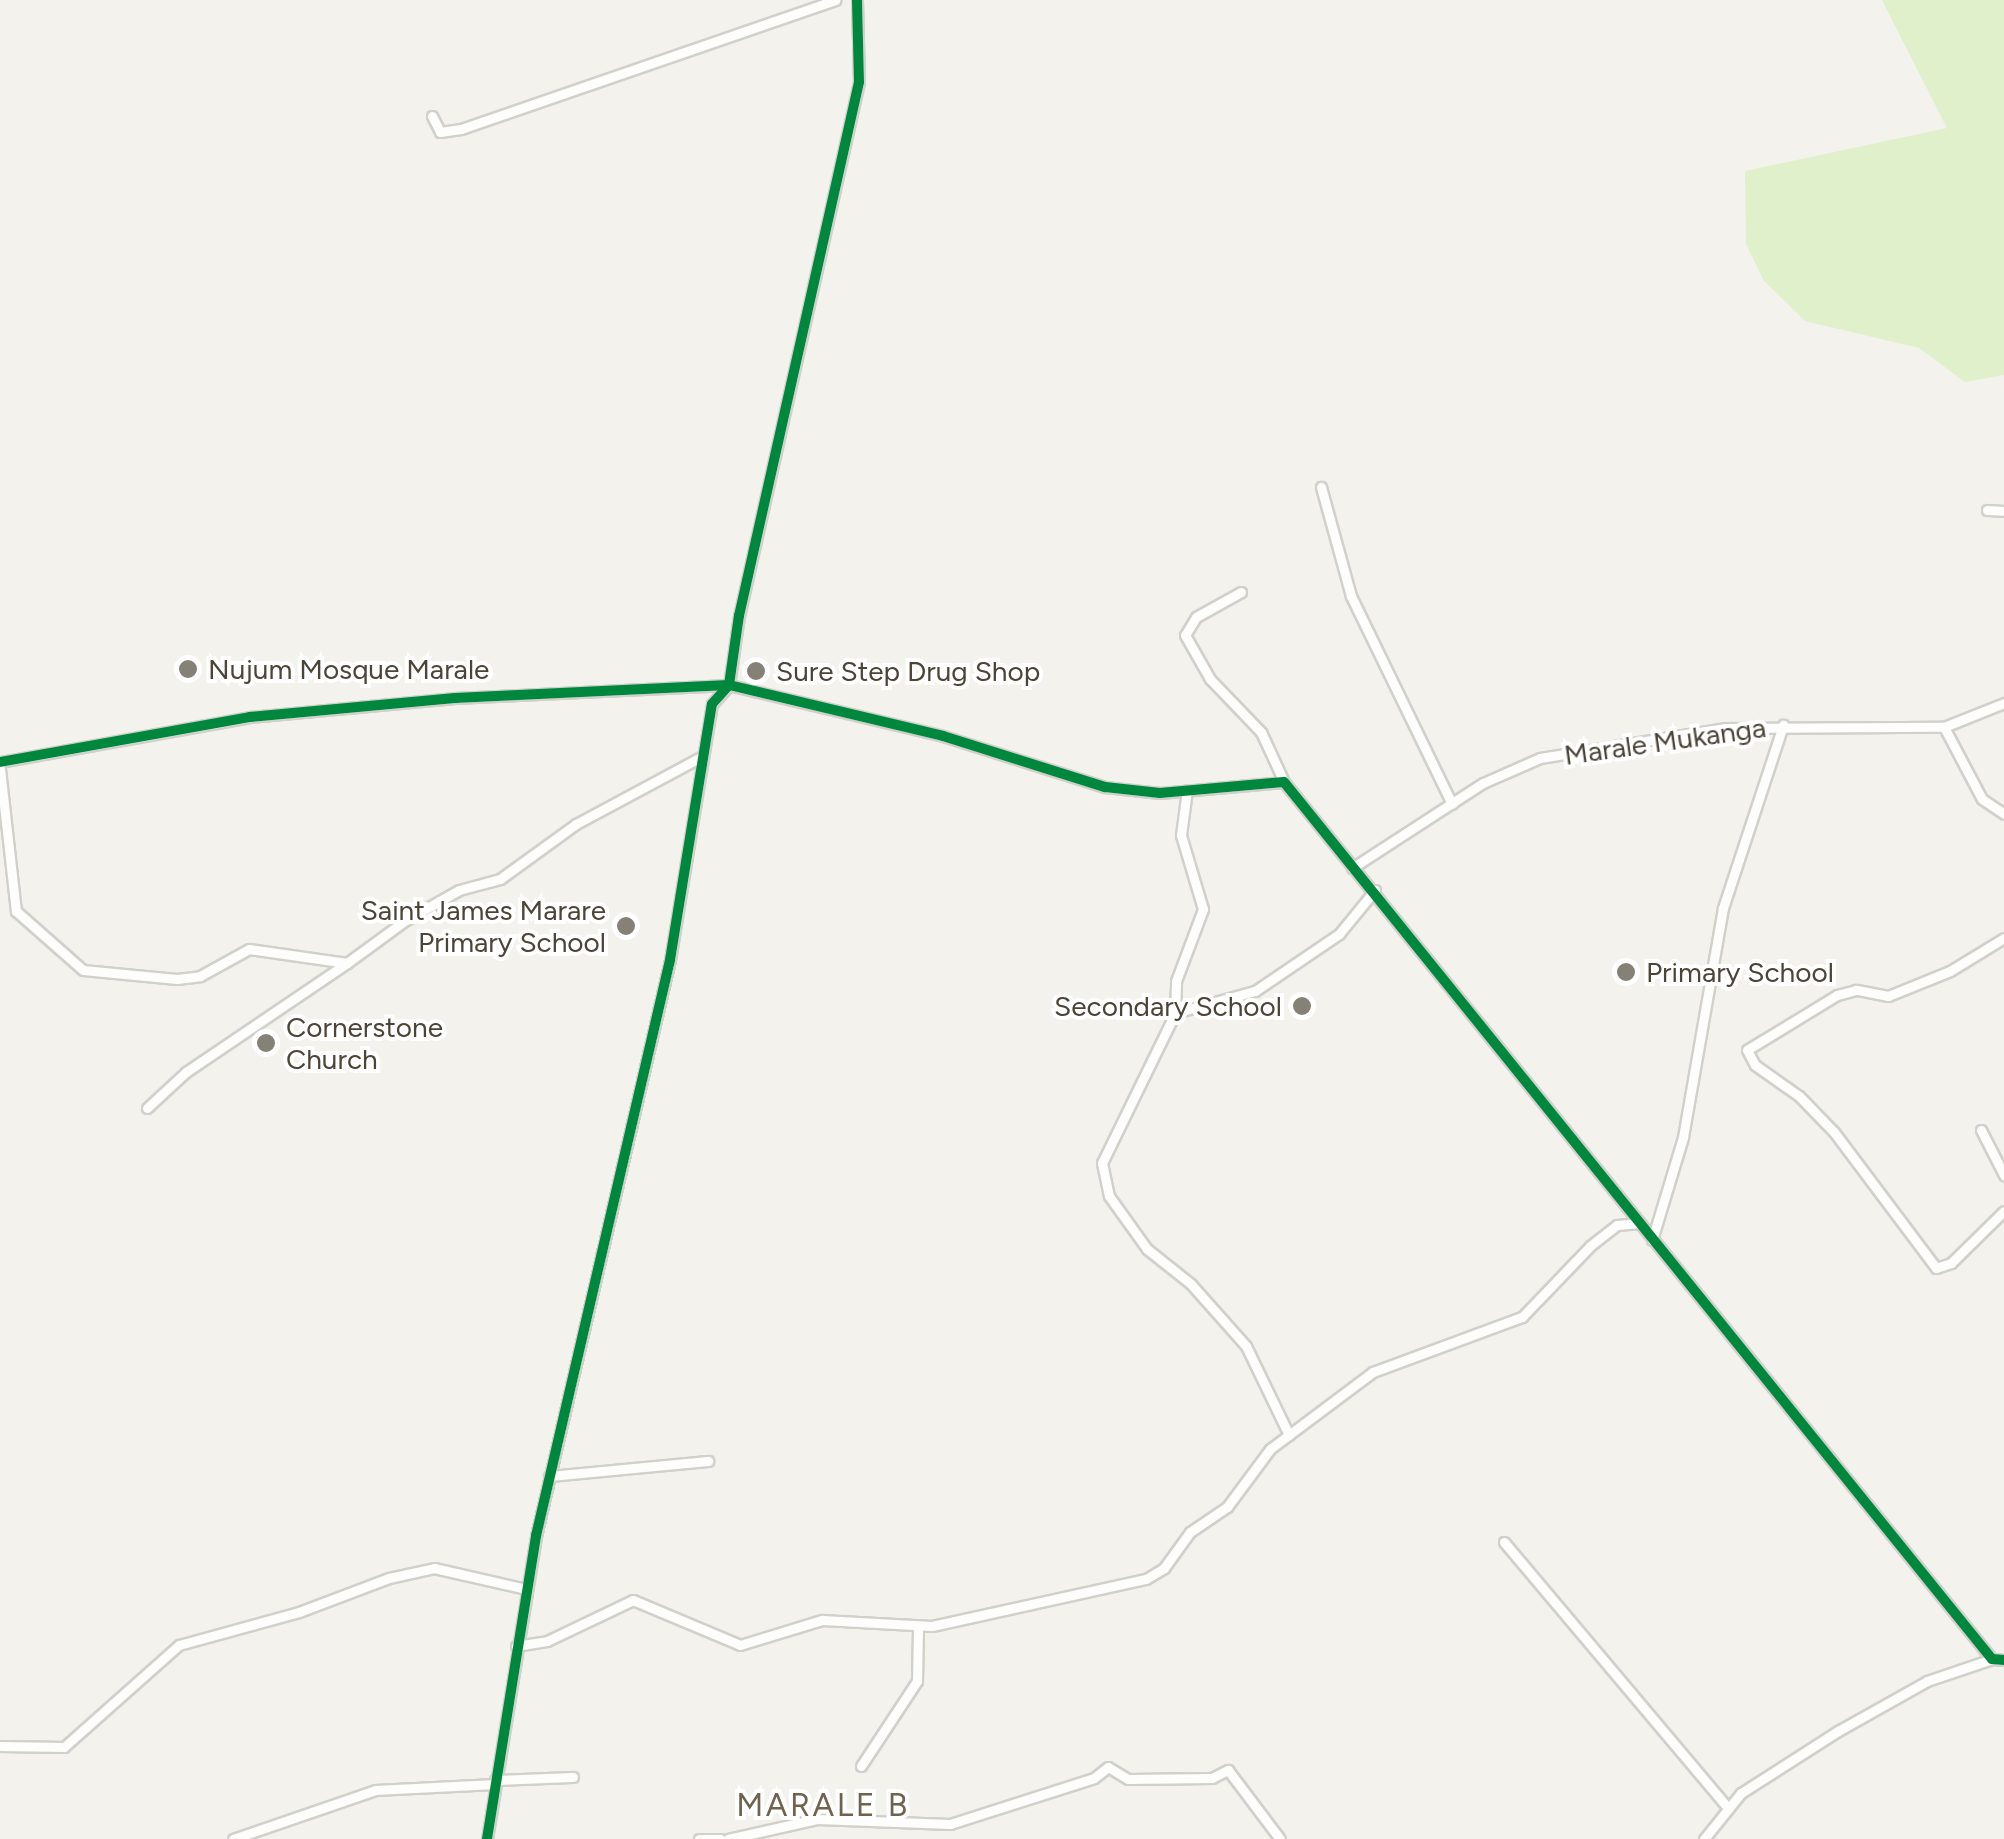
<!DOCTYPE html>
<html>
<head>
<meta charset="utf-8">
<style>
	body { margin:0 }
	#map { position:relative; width:2004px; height:1839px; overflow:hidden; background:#f3f2ed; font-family:Figtree,sans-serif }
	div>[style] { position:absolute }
	.green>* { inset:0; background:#dff0cb }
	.roads { filter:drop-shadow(2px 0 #d1d0ca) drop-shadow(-2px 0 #d1d0ca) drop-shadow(0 2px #d1d0ca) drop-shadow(0 -2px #d1d0ca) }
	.street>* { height:9px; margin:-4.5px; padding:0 4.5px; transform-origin:4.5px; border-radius:4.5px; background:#fdfdfc }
	.cycleway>* { height:10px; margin:-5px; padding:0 5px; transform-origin:5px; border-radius:5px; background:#00873e }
	.dots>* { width:28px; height:28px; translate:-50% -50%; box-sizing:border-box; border:5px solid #fff; border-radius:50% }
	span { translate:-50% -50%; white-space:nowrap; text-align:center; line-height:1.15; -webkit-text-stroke:8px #fff; paint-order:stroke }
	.poi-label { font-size:28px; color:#4b4437 }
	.left { translate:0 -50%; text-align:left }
	.right { translate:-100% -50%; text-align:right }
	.street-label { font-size:28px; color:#4b4437 }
	.quarter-label { font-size:32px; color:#6f634d; letter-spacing:2.5px }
</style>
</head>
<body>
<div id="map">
	<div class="green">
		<i style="clip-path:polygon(1882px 0,2004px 0,2004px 375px,1965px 382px,1919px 348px,1805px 321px,1764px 281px,1746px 244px,1745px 171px,1947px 128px)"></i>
	</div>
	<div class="roads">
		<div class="street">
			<i style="left:432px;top:116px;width:18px;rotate:63deg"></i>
			<i style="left:440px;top:132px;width:21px;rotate:-8deg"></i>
			<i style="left:461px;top:129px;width:396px;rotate:-19deg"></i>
			<i style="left:1321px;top:487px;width:113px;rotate:74.6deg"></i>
			<i style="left:1351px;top:596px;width:231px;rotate:64.1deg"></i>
			<i style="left:1987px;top:510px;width:17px;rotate:3deg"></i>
			<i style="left:1241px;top:592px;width:51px;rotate:150.9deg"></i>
			<i style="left:1196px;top:617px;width:21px;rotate:121deg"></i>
			<i style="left:1185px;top:635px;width:51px;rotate:60.4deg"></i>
			<i style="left:1210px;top:679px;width:74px;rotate:46.1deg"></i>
			<i style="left:1261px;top:732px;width:55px;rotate:65.3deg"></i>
			<i style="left:1944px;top:727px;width:81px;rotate:62.2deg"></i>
			<i style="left:1982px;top:799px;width:27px;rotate:34deg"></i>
			<i style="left:0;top:762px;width:254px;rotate:-10.2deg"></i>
			<i style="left:250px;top:717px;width:206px;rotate:-5.3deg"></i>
			<i style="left:455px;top:698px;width:274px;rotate:-2.7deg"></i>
			<i style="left:729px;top:685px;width:220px;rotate:13.4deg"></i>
			<i style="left:943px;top:736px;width:170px;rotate:17.5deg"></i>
			<i style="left:1105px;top:787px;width:55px;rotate:6.2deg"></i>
			<i style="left:1160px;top:793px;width:124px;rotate:-5.1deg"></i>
			<i style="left:1284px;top:782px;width:1127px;rotate:51.09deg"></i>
			<i style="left:1992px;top:1659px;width:12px;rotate:5deg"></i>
			<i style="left:0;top:769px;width:143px;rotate:83.6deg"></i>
			<i style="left:16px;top:911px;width:89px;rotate:41.4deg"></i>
			<i style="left:83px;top:970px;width:94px;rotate:5.5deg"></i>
			<i style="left:177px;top:979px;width:23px;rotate:-7deg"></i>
			<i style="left:200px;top:976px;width:56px;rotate:-28.9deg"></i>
			<i style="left:249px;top:949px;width:99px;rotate:8.1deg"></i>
			<i style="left:347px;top:963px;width:73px;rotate:-36.1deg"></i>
			<i style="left:406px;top:920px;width:61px;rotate:-29.5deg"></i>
			<i style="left:459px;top:890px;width:42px;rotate:-15deg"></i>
			<i style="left:500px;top:879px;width:94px;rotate:-35.9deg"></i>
			<i style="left:576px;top:824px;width:142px;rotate:-28.2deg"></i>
			<i style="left:1352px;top:868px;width:156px;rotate:-33deg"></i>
			<i style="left:1483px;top:783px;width:62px;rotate:-23.7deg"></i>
			<i style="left:1540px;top:758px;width:187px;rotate:-9.2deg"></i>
			<i style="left:1725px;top:728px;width:219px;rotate:-0.3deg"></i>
			<i style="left:1944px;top:727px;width:65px;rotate:-21.8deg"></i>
			<i style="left:2004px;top:938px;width:63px;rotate:148.6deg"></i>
			<i style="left:1950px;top:971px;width:67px;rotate:158deg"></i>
			<i style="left:1888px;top:996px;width:33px;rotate:-169deg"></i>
			<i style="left:1856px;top:990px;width:20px;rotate:165deg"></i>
			<i style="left:1837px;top:995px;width:105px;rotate:148.6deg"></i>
			<i style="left:1747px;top:1050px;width:17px;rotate:62deg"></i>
			<i style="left:1755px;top:1065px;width:54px;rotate:35.2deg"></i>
			<i style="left:1799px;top:1096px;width:50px;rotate:45.8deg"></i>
			<i style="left:1834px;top:1132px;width:170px;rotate:53.1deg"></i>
			<i style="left:1936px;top:1268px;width:16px;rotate:-18deg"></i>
			<i style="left:1951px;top:1263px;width:74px;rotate:-44.5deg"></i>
			<i style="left:1175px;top:1013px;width:32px;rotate:-88deg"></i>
			<i style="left:1176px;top:981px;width:77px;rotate:-69.4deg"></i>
			<i style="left:1203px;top:909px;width:77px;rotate:-106.6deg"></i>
			<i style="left:1181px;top:835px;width:45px;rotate:-82.4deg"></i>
			<i style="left:147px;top:1108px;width:53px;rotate:-42.7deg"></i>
			<i style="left:186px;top:1072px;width:194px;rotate:-34.1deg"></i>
			<i style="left:1981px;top:1130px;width:51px;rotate:62.9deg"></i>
			<i style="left:1652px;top:1240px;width:108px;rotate:-73.2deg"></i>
			<i style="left:1683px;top:1137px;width:232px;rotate:-80.1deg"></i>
			<i style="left:1723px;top:908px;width:193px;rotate:-71.8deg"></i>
			<i style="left:1289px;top:1435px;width:99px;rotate:-115.8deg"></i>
			<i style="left:1246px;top:1346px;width:83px;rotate:-131.6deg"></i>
			<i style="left:1191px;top:1284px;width:56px;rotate:-141.5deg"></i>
			<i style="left:1147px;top:1249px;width:65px;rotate:-125.6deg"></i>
			<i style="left:1109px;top:1196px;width:34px;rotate:-102deg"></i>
			<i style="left:1102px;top:1163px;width:167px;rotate:-64deg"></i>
			<i style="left:1175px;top:1013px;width:83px;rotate:-15.4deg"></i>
			<i style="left:1255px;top:991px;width:102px;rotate:-34.2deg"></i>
			<i style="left:1339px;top:934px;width:57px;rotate:-50.7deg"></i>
			<i style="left:549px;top:1476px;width:160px;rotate:-5.4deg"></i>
			<i style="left:1504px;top:1542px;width:346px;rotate:49.9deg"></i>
			<i style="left:516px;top:1646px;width:31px;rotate:-9deg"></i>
			<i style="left:547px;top:1641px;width:95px;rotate:-25.5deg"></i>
			<i style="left:633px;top:1600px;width:116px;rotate:22.8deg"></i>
			<i style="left:740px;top:1645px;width:86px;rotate:-17deg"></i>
			<i style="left:822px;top:1620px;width:110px;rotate:3.1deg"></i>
			<i style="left:932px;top:1626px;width:219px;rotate:-12.4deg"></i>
			<i style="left:1146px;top:1579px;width:21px;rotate:-31deg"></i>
			<i style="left:1164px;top:1568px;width:44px;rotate:-54.2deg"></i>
			<i style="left:1190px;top:1532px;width:45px;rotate:-34deg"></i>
			<i style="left:1227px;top:1507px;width:72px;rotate:-53.4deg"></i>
			<i style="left:1270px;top:1449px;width:129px;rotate:-36.8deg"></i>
			<i style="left:1373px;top:1372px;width:159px;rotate:-20.3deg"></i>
			<i style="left:1522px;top:1317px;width:98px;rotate:-46.2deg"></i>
			<i style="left:1590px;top:1246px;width:34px;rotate:-38deg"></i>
			<i style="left:1617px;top:1225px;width:23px;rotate:-5deg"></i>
			<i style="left:0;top:1746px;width:64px;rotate:0.9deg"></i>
			<i style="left:64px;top:1747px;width:154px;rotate:-41.6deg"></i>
			<i style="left:179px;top:1645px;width:124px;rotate:-15.4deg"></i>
			<i style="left:299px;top:1612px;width:96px;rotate:-20.7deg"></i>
			<i style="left:389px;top:1578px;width:46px;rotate:-12.5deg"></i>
			<i style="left:434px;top:1568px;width:94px;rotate:12.9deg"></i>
			<i style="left:861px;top:1766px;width:102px;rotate:-56.6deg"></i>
			<i style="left:917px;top:1681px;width:53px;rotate:-88.9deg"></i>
			<i style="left:495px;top:1780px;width:78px;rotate:-2.2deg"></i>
			<i style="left:233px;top:1839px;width:150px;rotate:-19deg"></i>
			<i style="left:375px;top:1790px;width:120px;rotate:-2.9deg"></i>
			<i style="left:487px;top:1839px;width:307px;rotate:-80.8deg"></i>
			<i style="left:536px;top:1536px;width:591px;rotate:-76.9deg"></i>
			<i style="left:670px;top:960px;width:259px;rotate:-80.7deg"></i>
			<i style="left:712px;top:704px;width:25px;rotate:-48deg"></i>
			<i style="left:729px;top:685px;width:70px;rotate:-81.8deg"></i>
			<i style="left:739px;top:616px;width:547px;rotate:-77.33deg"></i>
			<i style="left:859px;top:82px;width:82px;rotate:-91.4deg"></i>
			<i style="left:699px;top:1839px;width:21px"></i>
			<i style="left:728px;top:1839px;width:91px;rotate:-12.7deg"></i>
			<i style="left:817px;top:1819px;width:133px;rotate:2.2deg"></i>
			<i style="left:950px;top:1824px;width:151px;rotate:-17.7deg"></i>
			<i style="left:1094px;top:1778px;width:18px;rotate:-38deg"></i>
			<i style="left:1108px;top:1767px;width:23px;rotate:31deg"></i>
			<i style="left:1128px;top:1779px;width:84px;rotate:-0.7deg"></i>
			<i style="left:1212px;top:1778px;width:18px;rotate:-27deg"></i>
			<i style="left:1228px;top:1770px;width:86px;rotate:53deg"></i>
			<i style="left:1704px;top:1839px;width:59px;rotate:-51.2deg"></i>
			<i style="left:1741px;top:1793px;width:115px;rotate:-32.6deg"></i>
			<i style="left:1838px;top:1731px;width:102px;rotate:-29.3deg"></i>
			<i style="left:1927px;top:1681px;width:69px;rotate:-18.7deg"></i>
		</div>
	</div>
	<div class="cycleway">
		<i style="left:0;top:762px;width:254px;rotate:-10.2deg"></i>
		<i style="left:250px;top:717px;width:206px;rotate:-5.3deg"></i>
		<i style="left:455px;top:698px;width:274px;rotate:-2.7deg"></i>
		<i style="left:729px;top:685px;width:220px;rotate:13.4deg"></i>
		<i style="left:943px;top:736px;width:170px;rotate:17.5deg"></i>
		<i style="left:1105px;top:787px;width:55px;rotate:6.2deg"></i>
		<i style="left:1160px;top:793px;width:124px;rotate:-5.1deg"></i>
		<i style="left:1284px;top:782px;width:1127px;rotate:51.09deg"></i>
		<i style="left:1992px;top:1659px;width:12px;rotate:5deg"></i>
		<i style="left:487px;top:1839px;width:307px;rotate:-80.8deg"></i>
		<i style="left:536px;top:1536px;width:591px;rotate:-76.9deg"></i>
		<i style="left:670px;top:960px;width:259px;rotate:-80.7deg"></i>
		<i style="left:712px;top:704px;width:25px;rotate:-48deg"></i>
		<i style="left:729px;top:685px;width:70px;rotate:-81.8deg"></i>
		<i style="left:739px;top:616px;width:547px;rotate:-77.33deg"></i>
		<i style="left:859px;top:82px;width:82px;rotate:-91.4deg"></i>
	</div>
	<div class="dots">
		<i style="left:188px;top:669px;background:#868177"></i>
		<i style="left:756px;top:671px;background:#868177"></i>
		<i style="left:626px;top:926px;background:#868177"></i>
		<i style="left:1626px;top:972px;background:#868177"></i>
		<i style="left:1302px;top:1006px;background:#868177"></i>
		<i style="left:266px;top:1043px;background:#868177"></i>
	</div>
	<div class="poi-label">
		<span class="left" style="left:208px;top:669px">Nujum Mosque Marale</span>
		<span class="left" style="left:776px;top:671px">Sure Step Drug Shop</span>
		<span class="right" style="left:606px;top:926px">Saint James Marare<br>Primary School</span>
		<span class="left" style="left:1646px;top:972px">Primary School</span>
		<span class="right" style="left:1282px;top:1006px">Secondary School</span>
		<span class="left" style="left:286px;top:1043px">Cornerstone<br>Church</span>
	</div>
	<div class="street-label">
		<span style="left:1665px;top:741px;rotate:-8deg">Marale Mukanga</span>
	</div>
	<div class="quarter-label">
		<span style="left:823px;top:1805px">MARALE B</span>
	</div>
</div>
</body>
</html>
